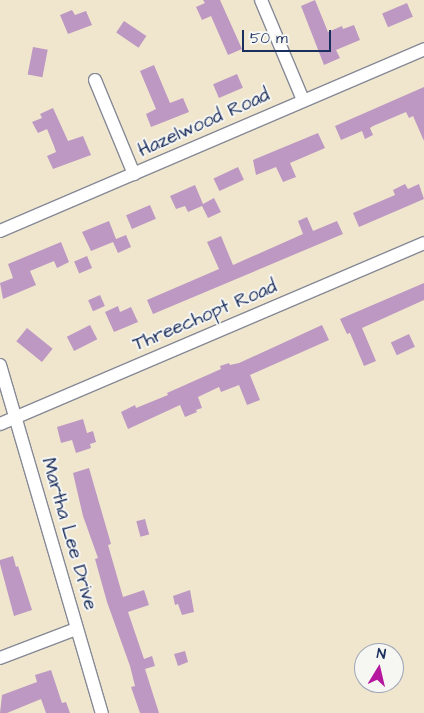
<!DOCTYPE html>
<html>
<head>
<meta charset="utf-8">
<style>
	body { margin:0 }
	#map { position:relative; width:424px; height:713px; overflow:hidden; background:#f0e6ce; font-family:"Architects Daughter",sans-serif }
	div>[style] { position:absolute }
	.building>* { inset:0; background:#bc98c2; transform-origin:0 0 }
	.roads { filter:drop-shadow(1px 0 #868a96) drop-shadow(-1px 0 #868a96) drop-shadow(0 1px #868a96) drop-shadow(0 -1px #868a96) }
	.street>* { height:12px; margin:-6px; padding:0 6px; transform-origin:6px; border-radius:6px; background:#fff }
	span { translate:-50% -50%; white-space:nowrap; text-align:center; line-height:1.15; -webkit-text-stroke:4px #f6f6f2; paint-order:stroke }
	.street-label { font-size:19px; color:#1b2f5e }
	.north { position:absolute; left:354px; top:643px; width:50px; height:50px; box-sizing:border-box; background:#f6f6f2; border:1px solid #9ea6b7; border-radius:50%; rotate:9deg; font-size:14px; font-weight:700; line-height:20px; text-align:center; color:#1b2f5e }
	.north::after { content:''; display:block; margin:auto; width:18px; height:22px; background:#b5179e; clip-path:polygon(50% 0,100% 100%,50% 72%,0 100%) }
	.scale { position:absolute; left:242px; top:30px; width:89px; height:22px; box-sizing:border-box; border:2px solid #1b2f5e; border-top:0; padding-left:6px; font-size:15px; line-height:18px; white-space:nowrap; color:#1b2f5e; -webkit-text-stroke:4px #f6f6f2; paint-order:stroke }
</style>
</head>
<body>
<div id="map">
	<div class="building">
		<i style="clip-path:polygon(203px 0,220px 0,242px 49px,228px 55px,211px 16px,202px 20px,196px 7px,205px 3px)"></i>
		<i style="clip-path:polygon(315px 0,328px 32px,342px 26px,343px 29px,354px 25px,360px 40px,336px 50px,340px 58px,324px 65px,301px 6px)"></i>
		<i style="left:407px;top:3px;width:15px;height:27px;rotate:67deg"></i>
		<i style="clip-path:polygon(72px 10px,75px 15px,86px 11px,92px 25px,68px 34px,60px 15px)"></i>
		<i style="left:124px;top:21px;width:27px;height:14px;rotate:34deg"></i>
		<i style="left:33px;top:47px;width:15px;height:28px;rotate:11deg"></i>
		<i style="clip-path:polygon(154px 65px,170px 103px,183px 98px,189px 112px,151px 127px,146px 114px,156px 109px,140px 71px)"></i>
		<i style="left:237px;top:74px;width:15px;height:26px;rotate:67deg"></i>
		<i style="clip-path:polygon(424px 87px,424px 141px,413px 116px,409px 118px,406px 112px,373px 126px,370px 128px,373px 135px,365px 139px,362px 131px,341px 140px,335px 126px)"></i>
		<i style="clip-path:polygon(53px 108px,68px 141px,83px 136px,91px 155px,53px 169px,47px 156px,56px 152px,54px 146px,47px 129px,38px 133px,32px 122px,42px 118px,40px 114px)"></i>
		<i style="clip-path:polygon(318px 133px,325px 148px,290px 163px,296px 177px,283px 182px,276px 167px,256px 175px,253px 160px)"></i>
		<i style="left:238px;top:167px;width:14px;height:27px;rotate:65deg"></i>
		<i style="clip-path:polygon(405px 184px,408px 189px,419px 184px,424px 199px,359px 227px,353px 213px,395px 195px,393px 190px)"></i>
		<i style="clip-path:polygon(195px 185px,203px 204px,214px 198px,221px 212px,208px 218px,202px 206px,188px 212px,185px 206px,176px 209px,170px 196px)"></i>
		<i style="left:150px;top:205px;width:15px;height:26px;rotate:67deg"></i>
		<i style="clip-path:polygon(307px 217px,313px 231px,337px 221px,343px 234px,153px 314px,147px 300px,219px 269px,207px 242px,221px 236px,233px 265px,303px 234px,298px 221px)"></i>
		<i style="clip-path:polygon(109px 221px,116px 239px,126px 235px,131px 247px,118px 253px,113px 242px,91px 251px,82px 232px)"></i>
		<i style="clip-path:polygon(61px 242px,69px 262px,57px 268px,54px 261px,30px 271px,36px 285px,3px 299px,0 283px,13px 278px,8px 264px)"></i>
		<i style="left:87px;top:256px;width:13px;height:14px;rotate:67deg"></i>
		<i style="clip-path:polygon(424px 283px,424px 300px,362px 328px,376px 361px,364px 366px,350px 333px,347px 334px,340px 319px)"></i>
		<i style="left:100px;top:295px;width:12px;height:13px;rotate:66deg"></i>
		<i style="clip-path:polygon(118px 306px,120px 312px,131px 307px,138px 322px,114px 332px,105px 312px)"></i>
		<i style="left:90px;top:325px;width:16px;height:26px;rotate:63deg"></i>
		<i style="clip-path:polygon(322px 325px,329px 340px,250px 375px,260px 400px,247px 405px,239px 385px,221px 392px,219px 387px,198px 397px,202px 408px,196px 410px,197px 412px,185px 417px,180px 405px,128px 429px,121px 412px,135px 405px,136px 408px,168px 395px,167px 393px,221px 369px,220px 366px,229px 363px,230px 365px,239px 363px)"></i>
		<i style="left:27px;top:328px;width:33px;height:17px;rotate:39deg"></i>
		<i style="left:409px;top:334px;width:14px;height:20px;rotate:65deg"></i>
		<i style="clip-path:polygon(83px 419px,87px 433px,93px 431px,96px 442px,90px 444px,91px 448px,76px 453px,72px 440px,61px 443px,57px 427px)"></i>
		<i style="clip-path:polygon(89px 468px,111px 544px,108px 545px,123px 597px,144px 590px,149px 605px,128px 612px,144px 659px,152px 656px,155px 666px,145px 669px,159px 713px,140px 713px,131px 687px,135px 686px,130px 666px,107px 602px,95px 559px,98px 558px,83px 516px,73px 473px)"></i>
		<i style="left:145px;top:519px;width:16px;height:9px;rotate:75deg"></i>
		<i style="clip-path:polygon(13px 556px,16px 567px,18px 566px,32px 610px,14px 616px,0 564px,0 560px)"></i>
		<i style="clip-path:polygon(190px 590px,194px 612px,182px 615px,178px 604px,175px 605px,173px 596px)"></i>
		<i style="clip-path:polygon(185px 651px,188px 662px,178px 666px,174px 654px)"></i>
		<i style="clip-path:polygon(51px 670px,62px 703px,66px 702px,70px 713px,46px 713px,41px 699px,7px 713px,0 713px,2px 695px,37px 682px,35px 675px)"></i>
	</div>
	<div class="roads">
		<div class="street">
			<i style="left:261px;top:0;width:108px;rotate:67.2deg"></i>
			<i style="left:95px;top:80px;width:102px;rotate:67.5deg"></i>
			<i style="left:0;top:231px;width:461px;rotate:-23.2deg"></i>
			<i style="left:0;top:365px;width:363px;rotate:73.7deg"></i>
			<i style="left:0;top:424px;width:461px;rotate:-23.1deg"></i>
			<i style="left:0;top:658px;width:81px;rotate:-20.9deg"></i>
		</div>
	</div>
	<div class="street-label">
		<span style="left:204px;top:123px;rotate:-24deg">Hazelwood Road</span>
		<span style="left:205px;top:316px;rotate:-23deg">Threechopt Road</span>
		<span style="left:69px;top:534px;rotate:74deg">Martha Lee Drive</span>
	</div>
	<div class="north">N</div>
	<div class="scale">50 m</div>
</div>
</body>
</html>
